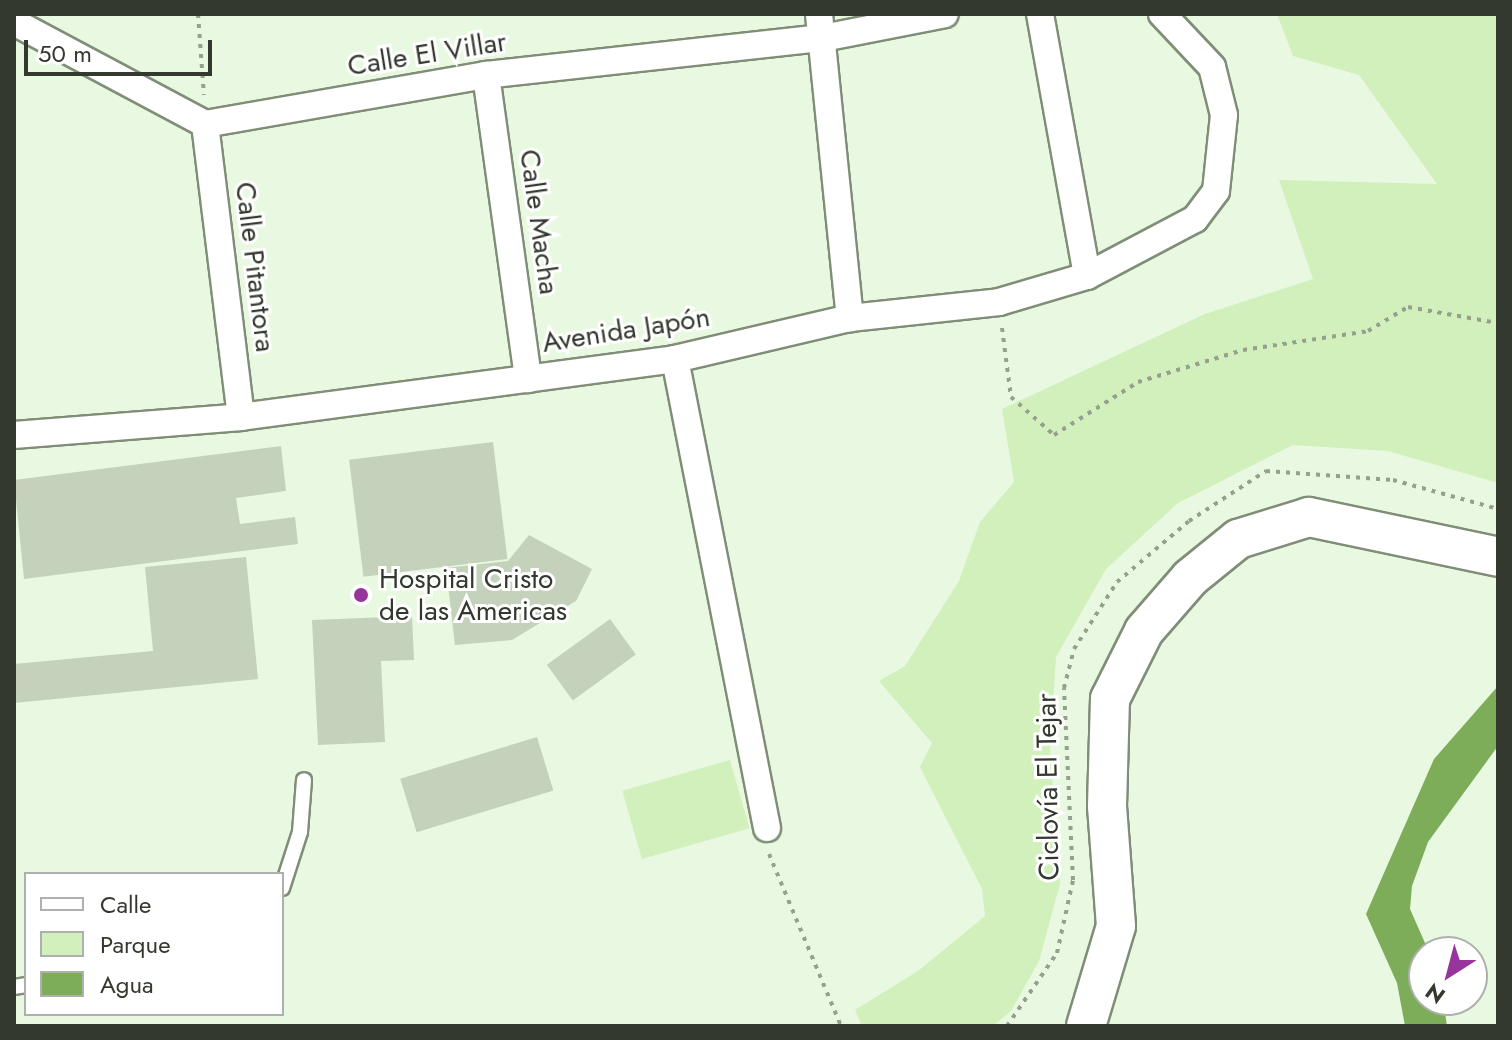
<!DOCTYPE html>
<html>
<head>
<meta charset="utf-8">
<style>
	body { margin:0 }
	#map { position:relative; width:1512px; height:1040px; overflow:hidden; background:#e9f8e0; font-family:Jost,sans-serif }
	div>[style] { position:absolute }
	.green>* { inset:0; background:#d1f0bc; transform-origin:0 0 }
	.water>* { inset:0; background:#7ead5a }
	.building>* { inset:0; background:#c4d2bb; transform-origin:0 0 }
	.path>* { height:4px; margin-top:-2px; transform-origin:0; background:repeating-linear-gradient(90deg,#95a08e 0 4px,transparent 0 10px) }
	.roads { filter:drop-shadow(2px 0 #808d77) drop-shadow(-2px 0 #808d77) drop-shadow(0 2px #808d77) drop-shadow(0 -2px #808d77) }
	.lane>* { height:14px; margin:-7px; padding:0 7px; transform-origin:7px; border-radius:7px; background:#fff }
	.street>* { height:26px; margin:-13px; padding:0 13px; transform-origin:13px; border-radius:13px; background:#fff }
	.secondary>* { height:38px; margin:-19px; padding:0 19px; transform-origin:19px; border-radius:19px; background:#fff }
	.dots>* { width:22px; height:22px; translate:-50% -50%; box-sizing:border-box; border:4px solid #fff; border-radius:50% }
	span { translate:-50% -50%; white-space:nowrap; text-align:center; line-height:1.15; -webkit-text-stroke:6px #fff; paint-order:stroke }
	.street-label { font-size:28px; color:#33392f }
	.poi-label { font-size:28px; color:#33392f }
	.left { translate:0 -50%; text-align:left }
	.frame { position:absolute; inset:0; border:16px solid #33392f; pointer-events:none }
	.legend { position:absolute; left:24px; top:872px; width:260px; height:144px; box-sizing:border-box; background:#fff; border:2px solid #adb0ac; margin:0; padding:10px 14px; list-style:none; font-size:24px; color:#33392f }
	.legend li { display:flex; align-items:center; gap:16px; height:40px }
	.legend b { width:40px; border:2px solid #adb0ac }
	.north { position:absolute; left:1408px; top:936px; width:80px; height:80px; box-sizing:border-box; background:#fff; border:2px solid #adb0ac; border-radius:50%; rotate:216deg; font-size:22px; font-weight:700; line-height:32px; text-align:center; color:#33392f }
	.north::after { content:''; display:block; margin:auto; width:28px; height:36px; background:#97359c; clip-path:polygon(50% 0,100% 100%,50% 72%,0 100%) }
	.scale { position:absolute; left:24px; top:40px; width:188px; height:36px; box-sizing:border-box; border:4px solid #33392f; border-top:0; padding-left:10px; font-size:24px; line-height:28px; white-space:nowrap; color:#33392f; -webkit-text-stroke:6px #fff; paint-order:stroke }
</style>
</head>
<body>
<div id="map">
	<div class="green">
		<i style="clip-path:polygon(1277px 14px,1498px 16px,1498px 483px,1388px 451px,1293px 445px,1178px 503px,1106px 569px,1056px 657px,1050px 750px,1060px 884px,1039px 961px,1011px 1011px,993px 1026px,862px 1026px,855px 1010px,918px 971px,985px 916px,982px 889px,920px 767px,932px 743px,879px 681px,905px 666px,959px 581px,980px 522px,1014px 482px,1002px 409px,1205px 314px,1313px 279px,1279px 180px,1437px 184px,1359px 75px,1293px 56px)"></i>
		<i style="left:730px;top:760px;width:71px;height:112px;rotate:74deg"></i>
	</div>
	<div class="water">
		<i style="clip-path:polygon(1498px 686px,1498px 746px,1428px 842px,1412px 886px,1410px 909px,1429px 952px,1424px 1000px,1443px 1000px,1447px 1026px,1405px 1026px,1397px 983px,1366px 914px,1434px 759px)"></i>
	</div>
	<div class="building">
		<i style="left:493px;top:442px;width:118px;height:145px;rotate:83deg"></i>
		<i style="clip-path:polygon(281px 446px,286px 491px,236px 498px,240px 524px,295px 517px,298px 544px,24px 579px,14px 480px)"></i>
		<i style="clip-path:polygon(529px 535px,592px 569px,576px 601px,512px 640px,455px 645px,446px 568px,508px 561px)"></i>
		<i style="clip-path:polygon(246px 557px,258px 679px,14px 703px,14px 664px,153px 651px,145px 567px)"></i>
		<i style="clip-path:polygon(412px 616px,414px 660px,381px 661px,385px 742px,318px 745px,312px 620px)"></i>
		<i style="left:610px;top:619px;width:44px;height:78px;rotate:54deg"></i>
		<i style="left:537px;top:737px;width:56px;height:143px;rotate:73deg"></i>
	</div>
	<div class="path">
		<i style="left:198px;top:14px;width:81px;rotate:85.8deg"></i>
		<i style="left:1002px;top:328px;width:70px;rotate:82.6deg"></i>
		<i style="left:1011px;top:397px;width:57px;rotate:41.5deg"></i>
		<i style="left:1054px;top:435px;width:99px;rotate:-32.2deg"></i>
		<i style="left:1138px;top:382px;width:110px;rotate:-16.9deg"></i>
		<i style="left:1243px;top:350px;width:126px;rotate:-8.6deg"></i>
		<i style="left:1368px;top:331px;width:47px;rotate:-31deg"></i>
		<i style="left:1408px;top:307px;width:91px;rotate:10.1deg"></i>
		<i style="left:769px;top:854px;width:186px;rotate:67.3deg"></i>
		<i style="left:1007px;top:1026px;width:88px;rotate:-55.6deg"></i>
		<i style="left:1057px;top:953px;width:75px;rotate:-77.6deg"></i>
		<i style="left:1073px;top:880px;width:192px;rotate:-92.7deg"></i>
		<i style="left:1064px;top:688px;width:40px;rotate:-75.6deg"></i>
		<i style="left:1074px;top:649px;width:80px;rotate:-57.3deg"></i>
		<i style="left:1117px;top:582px;width:94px;rotate:-40.3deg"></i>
		<i style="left:1189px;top:521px;width:92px;rotate:-33deg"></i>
		<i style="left:1266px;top:471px;width:127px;rotate:4.1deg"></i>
		<i style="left:1393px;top:480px;width:109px;rotate:15.4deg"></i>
	</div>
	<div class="roads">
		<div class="lane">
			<i style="left:282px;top:888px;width:59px;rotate:-72.2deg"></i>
			<i style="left:300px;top:832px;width:52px;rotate:-85.6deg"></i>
			<i style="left:14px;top:987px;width:12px;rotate:-9deg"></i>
		</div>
		<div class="street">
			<i style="left:819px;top:14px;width:306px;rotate:84.2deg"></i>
			<i style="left:1040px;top:14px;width:266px;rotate:79.8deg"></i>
			<i style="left:14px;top:22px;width:217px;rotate:28.1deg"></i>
			<i style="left:486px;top:75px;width:307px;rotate:82.1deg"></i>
			<i style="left:205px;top:124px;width:285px;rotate:-9.9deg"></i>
			<i style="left:486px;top:75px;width:339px;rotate:-6.3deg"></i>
			<i style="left:823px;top:38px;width:124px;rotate:-11.1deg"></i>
			<i style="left:205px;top:124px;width:295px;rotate:83deg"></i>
			<i style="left:675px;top:359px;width:478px;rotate:78.9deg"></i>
			<i style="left:14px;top:435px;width:228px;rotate:-4.5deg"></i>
			<i style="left:241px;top:417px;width:438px;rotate:-7.6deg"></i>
			<i style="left:675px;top:359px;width:180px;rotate:-13.2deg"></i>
			<i style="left:850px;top:318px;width:150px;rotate:-6.1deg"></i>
			<i style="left:999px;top:302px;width:92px;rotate:-16.5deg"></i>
			<i style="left:1087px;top:276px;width:122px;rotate:-27.8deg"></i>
			<i style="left:1195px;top:219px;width:35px;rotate:-53deg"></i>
			<i style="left:1216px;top:191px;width:76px;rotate:-84deg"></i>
			<i style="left:1224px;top:115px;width:49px;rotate:-104deg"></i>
			<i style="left:1212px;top:67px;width:73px;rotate:-133.3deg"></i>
		</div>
		<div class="secondary">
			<i style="left:1086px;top:1026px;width:104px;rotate:-73.3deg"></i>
			<i style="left:1116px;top:926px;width:120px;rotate:-94.3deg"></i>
			<i style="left:1107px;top:806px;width:107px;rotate:-88.4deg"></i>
			<i style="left:1110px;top:699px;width:76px;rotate:-63.4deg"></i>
			<i style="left:1144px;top:631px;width:70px;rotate:-49deg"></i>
			<i style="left:1190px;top:578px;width:62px;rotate:-39.1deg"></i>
			<i style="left:1238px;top:539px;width:74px;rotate:-17.2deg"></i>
			<i style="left:1309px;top:517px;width:193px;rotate:11.9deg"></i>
		</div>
	</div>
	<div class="dots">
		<i style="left:361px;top:595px;background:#97359c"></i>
	</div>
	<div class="street-label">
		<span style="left:427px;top:54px;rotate:-9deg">Calle El Villar</span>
		<span style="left:539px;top:222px;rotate:82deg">Calle Macha</span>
		<span style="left:255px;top:267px;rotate:83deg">Calle Pitantora</span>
		<span style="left:626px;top:330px;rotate:-9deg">Avenida Japón</span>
		<span style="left:1048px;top:787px;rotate:-91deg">Ciclovía El Tejar</span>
	</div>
	<div class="poi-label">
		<span class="left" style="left:379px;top:595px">Hospital Cristo<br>de las Americas</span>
	</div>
	<div class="frame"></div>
	<ul class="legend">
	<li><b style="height:10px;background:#fff"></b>Calle</li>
	<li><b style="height:22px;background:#d1f0bc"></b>Parque</li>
	<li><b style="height:22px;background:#7ead5a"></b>Agua</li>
	</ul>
	<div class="north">N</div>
	<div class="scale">50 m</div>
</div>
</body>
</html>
